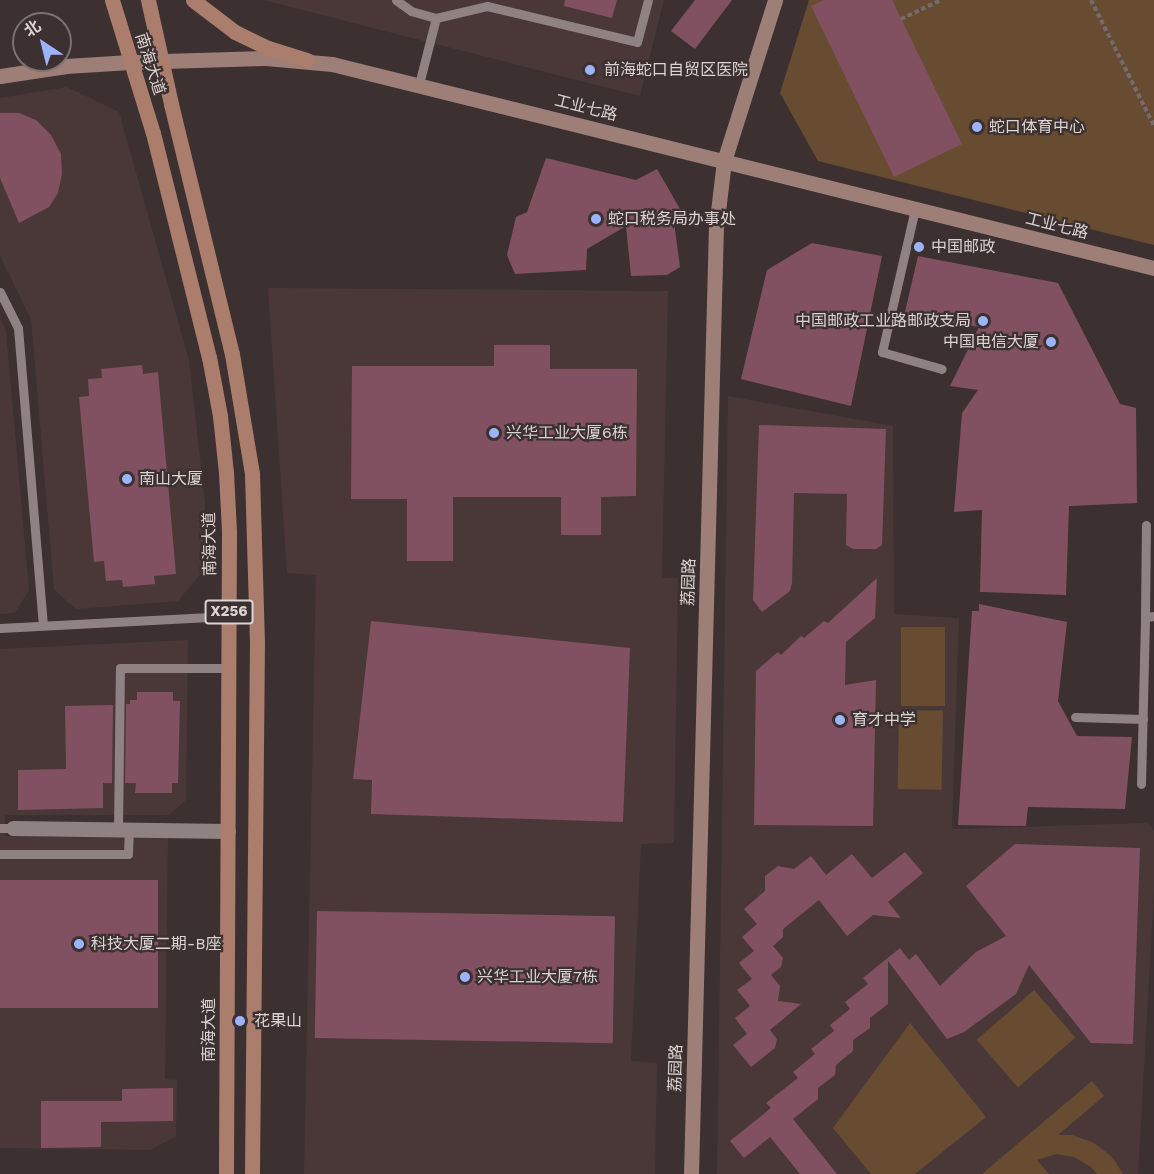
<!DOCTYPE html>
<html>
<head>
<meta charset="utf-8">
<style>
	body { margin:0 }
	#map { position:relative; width:1154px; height:1174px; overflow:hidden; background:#3c3030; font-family:"Work Sans","Noto Sans SC",sans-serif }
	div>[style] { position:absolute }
	.built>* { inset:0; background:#4a3838 }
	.green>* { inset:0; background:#684c32; transform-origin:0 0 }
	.building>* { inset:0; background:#815162; transform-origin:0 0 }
	.path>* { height:4px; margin-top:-2px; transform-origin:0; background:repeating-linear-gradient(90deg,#766b6b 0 4.5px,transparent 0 7.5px) }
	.lane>* { height:9px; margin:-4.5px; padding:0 4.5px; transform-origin:4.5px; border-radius:4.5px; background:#908282 }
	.street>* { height:15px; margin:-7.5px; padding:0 7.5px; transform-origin:7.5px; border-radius:7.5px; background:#908282 }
	.secondary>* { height:15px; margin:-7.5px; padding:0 7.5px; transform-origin:7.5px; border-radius:7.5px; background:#9d7f78 }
	.primary>* { height:15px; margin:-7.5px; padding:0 7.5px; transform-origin:7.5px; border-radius:7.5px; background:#aa7d6d }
	.dots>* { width:16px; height:16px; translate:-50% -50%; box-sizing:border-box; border:3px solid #3c3030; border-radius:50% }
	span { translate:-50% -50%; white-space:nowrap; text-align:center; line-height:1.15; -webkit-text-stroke:4.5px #3c3030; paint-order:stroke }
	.shield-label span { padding:2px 4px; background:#3c3030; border:2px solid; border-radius:4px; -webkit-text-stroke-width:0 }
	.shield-label { font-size:15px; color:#dbd4d3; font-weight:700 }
	.street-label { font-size:16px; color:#dbd4d3 }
	.poi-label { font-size:16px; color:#dbd4d3 }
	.left { translate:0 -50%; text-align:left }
	.right { translate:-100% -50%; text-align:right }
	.north { position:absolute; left:12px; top:12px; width:60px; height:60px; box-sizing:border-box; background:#3c3030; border:2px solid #7c7271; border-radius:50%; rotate:325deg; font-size:16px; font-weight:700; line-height:24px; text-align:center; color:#dbd4d3 }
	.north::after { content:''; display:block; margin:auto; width:21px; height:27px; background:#9cb4fd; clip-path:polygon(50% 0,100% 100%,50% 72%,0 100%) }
</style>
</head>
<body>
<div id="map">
	<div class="built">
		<i style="clip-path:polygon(263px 0,664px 0,640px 96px)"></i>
		<i style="clip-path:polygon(67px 87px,119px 112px,189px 360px,205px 502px,205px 569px,178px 601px,76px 609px,54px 590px,31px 319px,0 256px,0 98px)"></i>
		<i style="clip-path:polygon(268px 288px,668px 291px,662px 578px,678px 578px,674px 843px,641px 844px,631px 1061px,657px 1063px,655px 1174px,304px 1174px,316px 575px,287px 573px)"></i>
		<i style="clip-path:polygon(0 319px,6px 331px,29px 590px,15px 613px,0 614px)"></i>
		<i style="clip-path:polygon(728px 396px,893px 426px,894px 614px,959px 618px,952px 829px,1147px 823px,1154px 830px,1154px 893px,1138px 1174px,717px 1174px)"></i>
		<i style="clip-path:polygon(188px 640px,186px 800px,169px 815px,5px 815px,5px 836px,168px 838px,165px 1079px,177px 1080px,176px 1136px,151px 1150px,0 1148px,0 649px)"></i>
	</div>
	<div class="green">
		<i style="clip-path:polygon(809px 0,1154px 0,1154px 245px,818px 161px,780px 93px)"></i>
		<i style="left:901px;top:627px;width:44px;height:79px"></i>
		<i style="left:899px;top:710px;width:44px;height:79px;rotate:1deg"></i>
		<i style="left:1034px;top:990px;width:63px;height:76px;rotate:49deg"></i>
		<i style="clip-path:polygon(910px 1023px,986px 1117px,915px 1174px,871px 1174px,833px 1128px)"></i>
		<i style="clip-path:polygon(1092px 1081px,1104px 1096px,1058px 1135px,1072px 1135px,1094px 1143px,1112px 1157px,1123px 1174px,1097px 1174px,1091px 1167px,1074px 1157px,1056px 1154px,1037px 1160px,1049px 1174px,982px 1174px)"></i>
	</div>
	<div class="building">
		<i style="clip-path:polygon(565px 0,617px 0,612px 18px,564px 6px)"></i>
		<i style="clip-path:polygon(695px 0,732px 0,695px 49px,671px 31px)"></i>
		<i style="clip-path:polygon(824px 0,892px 0,962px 144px,894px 177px,811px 6px)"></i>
		<i style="clip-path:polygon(0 113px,19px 113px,36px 120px,51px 135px,61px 154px,62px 174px,58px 193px,49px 207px,19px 223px,0 178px)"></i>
		<i style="clip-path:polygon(546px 158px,636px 180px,657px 169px,683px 214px,674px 222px,680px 267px,667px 275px,631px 276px,626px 226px,587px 249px,586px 270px,515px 274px,507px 255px,516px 217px,527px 212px)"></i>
		<i style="clip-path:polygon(812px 243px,882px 256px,851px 406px,741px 379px,767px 270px)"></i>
		<i style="clip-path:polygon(918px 256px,1058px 283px,1120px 404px,1136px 408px,1137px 503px,1069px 506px,1066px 595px,980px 592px,982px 510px,954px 512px,962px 413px,978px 390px,950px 386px,979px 327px,904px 316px)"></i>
		<i style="clip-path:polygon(494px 345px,550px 345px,550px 369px,637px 369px,636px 496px,601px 497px,601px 535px,561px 535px,561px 497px,453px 497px,453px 561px,407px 561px,407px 499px,351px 499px,352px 366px,494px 366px)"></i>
		<i style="clip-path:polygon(142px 365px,143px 374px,158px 372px,176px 574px,154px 576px,155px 584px,123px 587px,122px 580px,106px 581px,104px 561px,94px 562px,79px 397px,89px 396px,88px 379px,102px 378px,101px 369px)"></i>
		<i style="clip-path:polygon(759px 425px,886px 429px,882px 545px,876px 549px,853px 549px,846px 545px,847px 494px,794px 493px,792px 583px,790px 591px,762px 612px,753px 600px)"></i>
		<i style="clip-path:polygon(877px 578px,875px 618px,846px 642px,845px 685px,876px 680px,873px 826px,754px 825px,756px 671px,778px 652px,781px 655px,801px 636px,804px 638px,824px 621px,828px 623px)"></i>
		<i style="clip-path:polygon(979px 604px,1067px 622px,1058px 701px,1077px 736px,1132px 737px,1125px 809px,1028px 807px,1026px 826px,958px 825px,972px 611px,979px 611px)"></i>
		<i style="clip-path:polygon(371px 621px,630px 648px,623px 822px,371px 814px,372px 780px,353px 779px)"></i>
		<i style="clip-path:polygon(137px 692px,173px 692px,173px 701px,180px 701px,178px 783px,172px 783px,172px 793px,135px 793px,136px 783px,125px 783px,126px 704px,130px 704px,130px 700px,137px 700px)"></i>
		<i style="clip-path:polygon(113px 705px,112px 783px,103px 783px,103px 808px,18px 810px,18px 770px,66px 769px,65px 706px)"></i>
		<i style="clip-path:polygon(1015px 844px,1140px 848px,1133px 1044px,1091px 1043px,1029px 965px,1016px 994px,964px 1032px,947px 1039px,888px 961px,888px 1004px,870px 1018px,870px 1028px,853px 1040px,853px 1051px,836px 1065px,835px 1075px,818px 1088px,818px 1099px,793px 1119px,837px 1174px,800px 1174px,770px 1137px,744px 1158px,730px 1141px,771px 1108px,766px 1103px,798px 1078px,793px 1072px,815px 1054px,811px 1049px,834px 1031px,830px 1025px,850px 1009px,845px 1002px,868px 984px,863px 978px,900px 948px,909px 960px,916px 954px,940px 986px,976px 952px,1006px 936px,966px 886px)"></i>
		<i style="clip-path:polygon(905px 852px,923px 873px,888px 902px,901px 918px,873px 915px,847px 936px,819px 900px,783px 929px,783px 937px,773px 946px,783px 958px,781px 967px,771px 975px,780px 986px,778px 1001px,801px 1004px,770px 1030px,777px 1039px,775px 1048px,751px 1067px,733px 1045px,747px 1034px,735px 1018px,750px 1006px,737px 990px,752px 979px,739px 963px,754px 951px,742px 937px,757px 924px,744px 909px,765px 891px,765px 876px,778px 866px,794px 869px,811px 856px,826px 875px,852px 854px,872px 878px)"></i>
		<i style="left:158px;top:880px;width:128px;height:158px;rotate:90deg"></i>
		<i style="left:317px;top:911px;width:298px;height:127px;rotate:1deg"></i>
		<i style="clip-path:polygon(173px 1088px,173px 1121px,101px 1122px,101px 1147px,41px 1148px,41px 1101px,122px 1101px,122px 1089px)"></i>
	</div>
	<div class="path">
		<i style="left:1091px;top:0;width:141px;rotate:63.4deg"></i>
		<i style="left:901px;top:19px;width:44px;rotate:-25.4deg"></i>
	</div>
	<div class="lane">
		<i style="left:396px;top:0;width:19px;rotate:36deg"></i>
		<i style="left:411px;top:11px;width:26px;rotate:16deg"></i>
		<i style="left:436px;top:18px;width:52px;rotate:-13.2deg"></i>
		<i style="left:487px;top:6px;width:154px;rotate:13.5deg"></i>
		<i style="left:637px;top:42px;width:43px;rotate:-75.3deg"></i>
		<i style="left:419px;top:84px;width:68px;rotate:-75.6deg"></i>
		<i style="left:915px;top:209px;width:147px;rotate:103deg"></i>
		<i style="left:882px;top:352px;width:62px;rotate:15.8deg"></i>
		<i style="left:0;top:292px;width:40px;rotate:63.4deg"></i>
		<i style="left:18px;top:328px;width:298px;rotate:85.2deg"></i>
		<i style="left:1145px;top:617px;width:92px;rotate:-89.4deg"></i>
		<i style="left:0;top:628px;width:229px;rotate:-3deg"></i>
		<i style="left:1075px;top:717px;width:68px;rotate:1.7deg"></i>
		<i style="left:1141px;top:784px;width:167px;rotate:-88.6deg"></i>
		<i style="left:1145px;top:617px;width:9px;rotate:-6deg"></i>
		<i style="left:0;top:828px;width:13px"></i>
		<i style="left:118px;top:829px;width:161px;rotate:-89.3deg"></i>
		<i style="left:120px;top:668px;width:109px"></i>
		<i style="left:0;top:854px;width:128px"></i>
		<i style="left:128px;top:854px;width:24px;rotate:-88deg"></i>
	</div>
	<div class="street">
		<i style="left:13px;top:828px;width:215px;rotate:0.8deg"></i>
	</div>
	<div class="secondary">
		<i style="left:0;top:76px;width:67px;rotate:-8.6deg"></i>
		<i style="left:66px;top:66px;width:64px;rotate:-3.6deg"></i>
		<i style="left:130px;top:62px;width:136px;rotate:-1.7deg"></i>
		<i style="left:266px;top:58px;width:66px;rotate:5.2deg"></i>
		<i style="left:332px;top:64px;width:847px;rotate:13.94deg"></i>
		<i style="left:691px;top:1174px;width:946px;rotate:-88.49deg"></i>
		<i style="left:716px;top:228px;width:67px;rotate:-83.2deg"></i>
		<i style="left:724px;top:161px;width:169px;rotate:-72.4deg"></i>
	</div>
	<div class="primary">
		<i style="left:112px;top:0;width:139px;rotate:72.9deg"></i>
		<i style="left:153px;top:133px;width:231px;rotate:76deg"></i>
		<i style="left:209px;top:357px;width:60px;rotate:79.4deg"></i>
		<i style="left:220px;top:416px;width:56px;rotate:83.9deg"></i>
		<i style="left:226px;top:472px;width:60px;rotate:87.1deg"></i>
		<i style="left:229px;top:532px;width:642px;rotate:90.27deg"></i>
		<i style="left:148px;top:0;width:107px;rotate:77.5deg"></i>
		<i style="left:171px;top:104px;width:257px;rotate:76.3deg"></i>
		<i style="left:232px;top:354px;width:122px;rotate:80.5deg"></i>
		<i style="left:252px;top:474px;width:168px;rotate:88.3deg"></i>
		<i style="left:257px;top:642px;width:532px;rotate:90.54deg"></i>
		<i style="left:193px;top:0;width:53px;rotate:37.3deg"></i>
		<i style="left:235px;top:32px;width:37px;rotate:26deg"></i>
		<i style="left:268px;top:48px;width:41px;rotate:17.1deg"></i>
	</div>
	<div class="dots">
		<i style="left:590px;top:70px;background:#9cb4fd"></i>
		<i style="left:977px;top:127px;background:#9cb4fd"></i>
		<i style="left:596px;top:219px;background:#9cb4fd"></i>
		<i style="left:919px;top:247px;background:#9cb4fd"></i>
		<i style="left:983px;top:321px;background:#9cb4fd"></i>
		<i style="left:1051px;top:342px;background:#9cb4fd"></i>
		<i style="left:494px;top:433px;background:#9cb4fd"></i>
		<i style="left:127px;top:479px;background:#9cb4fd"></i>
		<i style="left:840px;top:720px;background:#9cb4fd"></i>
		<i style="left:79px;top:944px;background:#9cb4fd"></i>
		<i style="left:465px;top:977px;background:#9cb4fd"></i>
		<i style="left:240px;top:1021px;background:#9cb4fd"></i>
	</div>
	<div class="shield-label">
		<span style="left:229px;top:612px">X256</span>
	</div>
	<div class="street-label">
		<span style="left:150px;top:64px;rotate:72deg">南海大道</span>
		<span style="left:586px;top:108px;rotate:14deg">工业七路</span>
		<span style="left:1057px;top:226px;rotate:14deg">工业七路</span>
		<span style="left:210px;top:544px;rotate:-91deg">南海大道</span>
		<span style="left:689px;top:582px;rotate:-88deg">荔园路</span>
		<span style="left:209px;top:1030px;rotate:-90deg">南海大道</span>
		<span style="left:676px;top:1068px;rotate:-88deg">荔园路</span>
	</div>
	<div class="poi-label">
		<span class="left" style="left:604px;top:70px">前海蛇口自贸区医院</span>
		<span class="left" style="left:989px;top:127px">蛇口体育中心</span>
		<span class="left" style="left:608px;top:219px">蛇口税务局办事处</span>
		<span class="left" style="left:931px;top:247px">中国邮政</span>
		<span class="right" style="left:971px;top:321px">中国邮政工业路邮政支局</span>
		<span class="right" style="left:1039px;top:342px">中国电信大厦</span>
		<span class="left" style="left:506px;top:433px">兴华工业大厦6栋</span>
		<span class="left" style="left:139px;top:479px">南山大厦</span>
		<span class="left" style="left:852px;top:720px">育才中学</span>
		<span class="left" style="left:91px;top:944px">科技大厦二期-B座</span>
		<span class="left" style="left:477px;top:977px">兴华工业大厦7栋</span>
		<span class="left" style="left:254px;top:1021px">花果山</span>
	</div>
	<div class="north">北</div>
</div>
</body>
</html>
